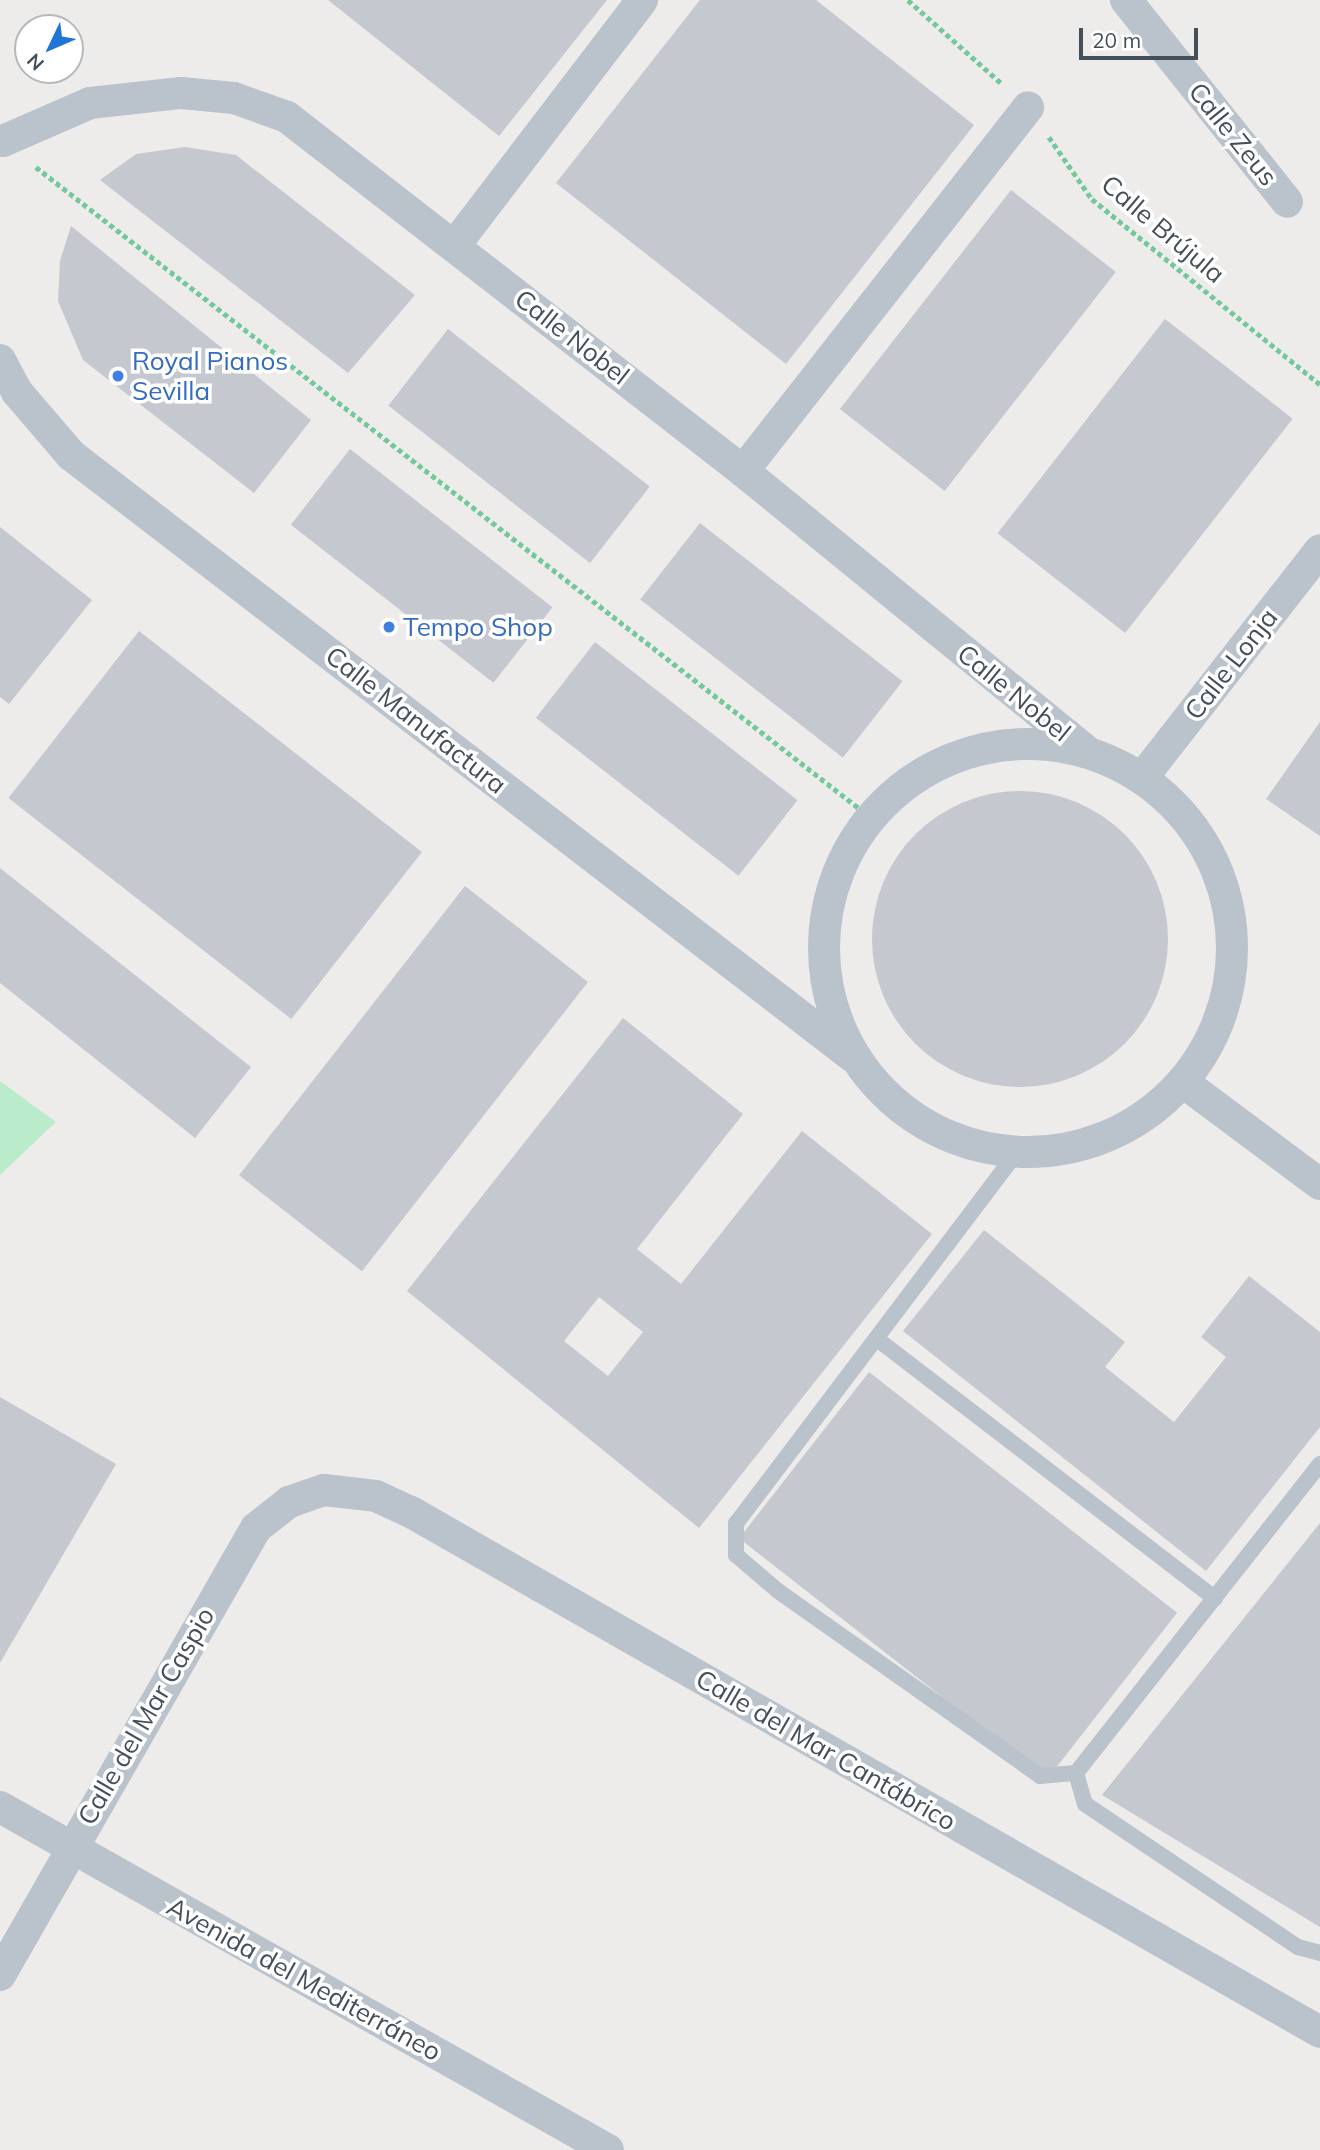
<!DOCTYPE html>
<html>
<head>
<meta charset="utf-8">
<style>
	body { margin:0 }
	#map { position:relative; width:1320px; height:2150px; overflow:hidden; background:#eeebeb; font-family:Mulish,sans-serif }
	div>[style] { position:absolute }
	.green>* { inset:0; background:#baeccb }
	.building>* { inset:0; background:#c5c8ce; transform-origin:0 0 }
	.round { border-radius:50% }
	.path>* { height:4.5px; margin-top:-2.25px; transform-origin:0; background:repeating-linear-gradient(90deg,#73c89c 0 5px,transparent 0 8.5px) }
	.service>* { height:16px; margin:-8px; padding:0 8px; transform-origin:8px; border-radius:8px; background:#bac3cb }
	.minor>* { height:32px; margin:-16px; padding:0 16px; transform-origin:16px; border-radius:16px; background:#bac3cb }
	.minor>.ring { margin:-16px; padding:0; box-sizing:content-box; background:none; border:32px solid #bac3cb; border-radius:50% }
	.dots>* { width:19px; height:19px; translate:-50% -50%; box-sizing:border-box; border:4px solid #fff; border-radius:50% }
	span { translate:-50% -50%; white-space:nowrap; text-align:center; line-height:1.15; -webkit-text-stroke:7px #fff; paint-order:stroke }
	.street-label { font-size:26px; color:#454f58 }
	.shop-label { font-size:26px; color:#366cbe }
	.left { translate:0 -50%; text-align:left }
	.north { position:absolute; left:14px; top:14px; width:70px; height:70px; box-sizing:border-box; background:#fff; border:2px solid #b5b9bc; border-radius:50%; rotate:226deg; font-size:19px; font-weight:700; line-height:28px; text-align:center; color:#454f58 }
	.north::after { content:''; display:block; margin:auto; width:24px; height:32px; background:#1f74d5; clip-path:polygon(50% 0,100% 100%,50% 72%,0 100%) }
	.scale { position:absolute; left:1079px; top:28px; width:119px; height:32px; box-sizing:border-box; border:4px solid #454f58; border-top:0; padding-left:9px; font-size:21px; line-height:24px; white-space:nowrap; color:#454f58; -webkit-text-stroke:5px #fff; paint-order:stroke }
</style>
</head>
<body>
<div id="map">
	<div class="green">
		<i style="clip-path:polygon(0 1081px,56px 1122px,0 1175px)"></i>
	</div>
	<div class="building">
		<i style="clip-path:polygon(328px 0,607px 0,499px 136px)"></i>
		<i style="clip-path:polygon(700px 0,816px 0,974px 125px,786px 364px,556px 183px)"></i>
		<i style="clip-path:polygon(185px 147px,236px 155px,415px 295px,348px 373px,100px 180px,136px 154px)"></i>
		<i style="left:1011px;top:190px;width:133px;height:278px;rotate:38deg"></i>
		<i style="clip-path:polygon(71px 226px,311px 420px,254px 493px,83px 360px,58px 301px,60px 261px)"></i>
		<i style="left:1165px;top:319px;width:162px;height:272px;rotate:38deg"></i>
		<i style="left:448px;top:329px;width:256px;height:97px;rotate:38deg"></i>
		<i style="left:350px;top:449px;width:257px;height:96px;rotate:38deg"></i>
		<i style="left:700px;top:523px;width:257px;height:97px;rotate:38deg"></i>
		<i style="clip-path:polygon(0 527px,92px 600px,9px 704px,0 697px)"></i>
		<i style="left:139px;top:631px;width:359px;height:212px;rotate:38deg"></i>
		<i style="left:595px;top:642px;width:257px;height:96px;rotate:38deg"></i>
		<i style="clip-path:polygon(1320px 722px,1320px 836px,1266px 799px)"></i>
		<i class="round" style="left:872px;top:791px;width:296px;height:296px"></i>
		<i style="clip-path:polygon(0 868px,251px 1067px,195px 1138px,0 983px)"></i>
		<i style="left:465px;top:886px;width:156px;height:367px;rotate:38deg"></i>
		<i style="clip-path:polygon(evenodd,623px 1018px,743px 1114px,637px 1249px,681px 1284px,802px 1131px,932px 1234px,699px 1528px,407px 1291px,623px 1018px,599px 1297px,643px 1332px,608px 1376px,564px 1341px,599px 1297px)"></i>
		<i style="clip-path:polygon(984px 1230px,1125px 1342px,1105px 1367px,1174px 1422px,1226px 1357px,1201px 1337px,1249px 1276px,1320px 1332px,1320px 1427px,1206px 1571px,903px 1331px)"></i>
		<i style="left:869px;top:1372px;width:391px;height:211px;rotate:38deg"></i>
		<i style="clip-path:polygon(0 1397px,116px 1464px,0 1663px)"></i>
		<i style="clip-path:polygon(1320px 1523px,1320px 1927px,1102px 1795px)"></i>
	</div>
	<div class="path">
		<i style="left:908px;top:0;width:125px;rotate:41.7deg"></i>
		<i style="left:1049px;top:137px;width:75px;rotate:55.3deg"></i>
		<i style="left:1092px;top:199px;width:294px;rotate:39.1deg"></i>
		<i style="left:36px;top:167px;width:1056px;rotate:37.92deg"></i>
	</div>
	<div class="service">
		<i style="left:1017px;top:1152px;width:465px;rotate:127.1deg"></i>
		<i style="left:736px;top:1523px;width:32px;rotate:90deg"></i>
		<i style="left:736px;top:1555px;width:55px;rotate:40.6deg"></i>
		<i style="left:778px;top:1591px;width:321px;rotate:35.2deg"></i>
		<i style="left:1040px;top:1776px;width:36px;rotate:-5deg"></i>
		<i style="left:877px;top:1339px;width:426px;rotate:37.5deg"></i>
		<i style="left:1320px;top:1464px;width:394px;rotate:128.3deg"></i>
		<i style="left:1076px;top:1773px;width:32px;rotate:74deg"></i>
		<i style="left:1085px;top:1804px;width:257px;rotate:33.9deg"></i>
		<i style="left:1298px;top:1947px;width:23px;rotate:15deg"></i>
	</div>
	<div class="minor">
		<i style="left:1126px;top:0;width:258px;rotate:51.4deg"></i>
		<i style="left:3px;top:141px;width:95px;rotate:-23.6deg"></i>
		<i style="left:90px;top:103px;width:92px;rotate:-6.3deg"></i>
		<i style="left:181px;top:93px;width:53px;rotate:5.4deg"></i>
		<i style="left:234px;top:98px;width:56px;rotate:19.7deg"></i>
		<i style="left:287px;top:117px;width:577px;rotate:37.82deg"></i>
		<i style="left:743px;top:471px;width:443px;rotate:39.2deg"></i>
		<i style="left:455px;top:245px;width:308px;rotate:-52.6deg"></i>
		<i style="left:0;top:360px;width:36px;rotate:62deg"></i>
		<i style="left:17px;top:392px;width:83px;rotate:49.4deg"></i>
		<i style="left:71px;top:455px;width:985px;rotate:37.58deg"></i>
		<i style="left:743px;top:471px;width:462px;rotate:-51.9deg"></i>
		<i class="ring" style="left:824px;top:744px;width:376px;height:376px"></i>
		<i style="left:1142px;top:778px;width:289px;rotate:-52deg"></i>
		<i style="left:1183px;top:1082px;width:171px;rotate:36.7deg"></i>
		<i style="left:0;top:1807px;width:698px;rotate:29.43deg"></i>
		<i style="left:0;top:1975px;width:515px;rotate:-60.2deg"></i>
		<i style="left:256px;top:1528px;width:42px;rotate:-38.2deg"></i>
		<i style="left:289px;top:1502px;width:37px;rotate:-19deg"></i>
		<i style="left:324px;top:1490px;width:52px;rotate:6.6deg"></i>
		<i style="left:376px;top:1496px;width:38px;rotate:25deg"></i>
		<i style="left:411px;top:1512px;width:1047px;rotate:29.77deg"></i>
	</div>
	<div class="dots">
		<i style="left:118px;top:376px;background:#3f7fe0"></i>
		<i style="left:389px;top:627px;background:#3f7fe0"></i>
	</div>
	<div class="street-label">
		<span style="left:1233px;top:134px;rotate:51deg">Calle Zeus</span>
		<span style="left:1163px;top:229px;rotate:40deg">Calle Brújula</span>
		<span style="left:572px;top:337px;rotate:38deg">Calle Nobel</span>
		<span style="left:1231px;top:664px;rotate:-52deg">Calle Lonja</span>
		<span style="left:1014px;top:693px;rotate:39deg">Calle Nobel</span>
		<span style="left:416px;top:720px;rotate:38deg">Calle Manufactura</span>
		<span style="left:146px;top:1716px;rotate:-60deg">Calle del Mar Caspio</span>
		<span style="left:826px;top:1750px;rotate:30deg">Calle del Mar Cantábrico</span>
		<span style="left:304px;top:1979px;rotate:29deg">Avenida del Mediterráneo</span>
	</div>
	<div class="shop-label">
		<span class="left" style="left:132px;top:376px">Royal Pianos<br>Sevilla</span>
		<span class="left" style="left:403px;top:627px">Tempo Shop</span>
	</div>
	<div class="north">N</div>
	<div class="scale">20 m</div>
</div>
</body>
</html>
